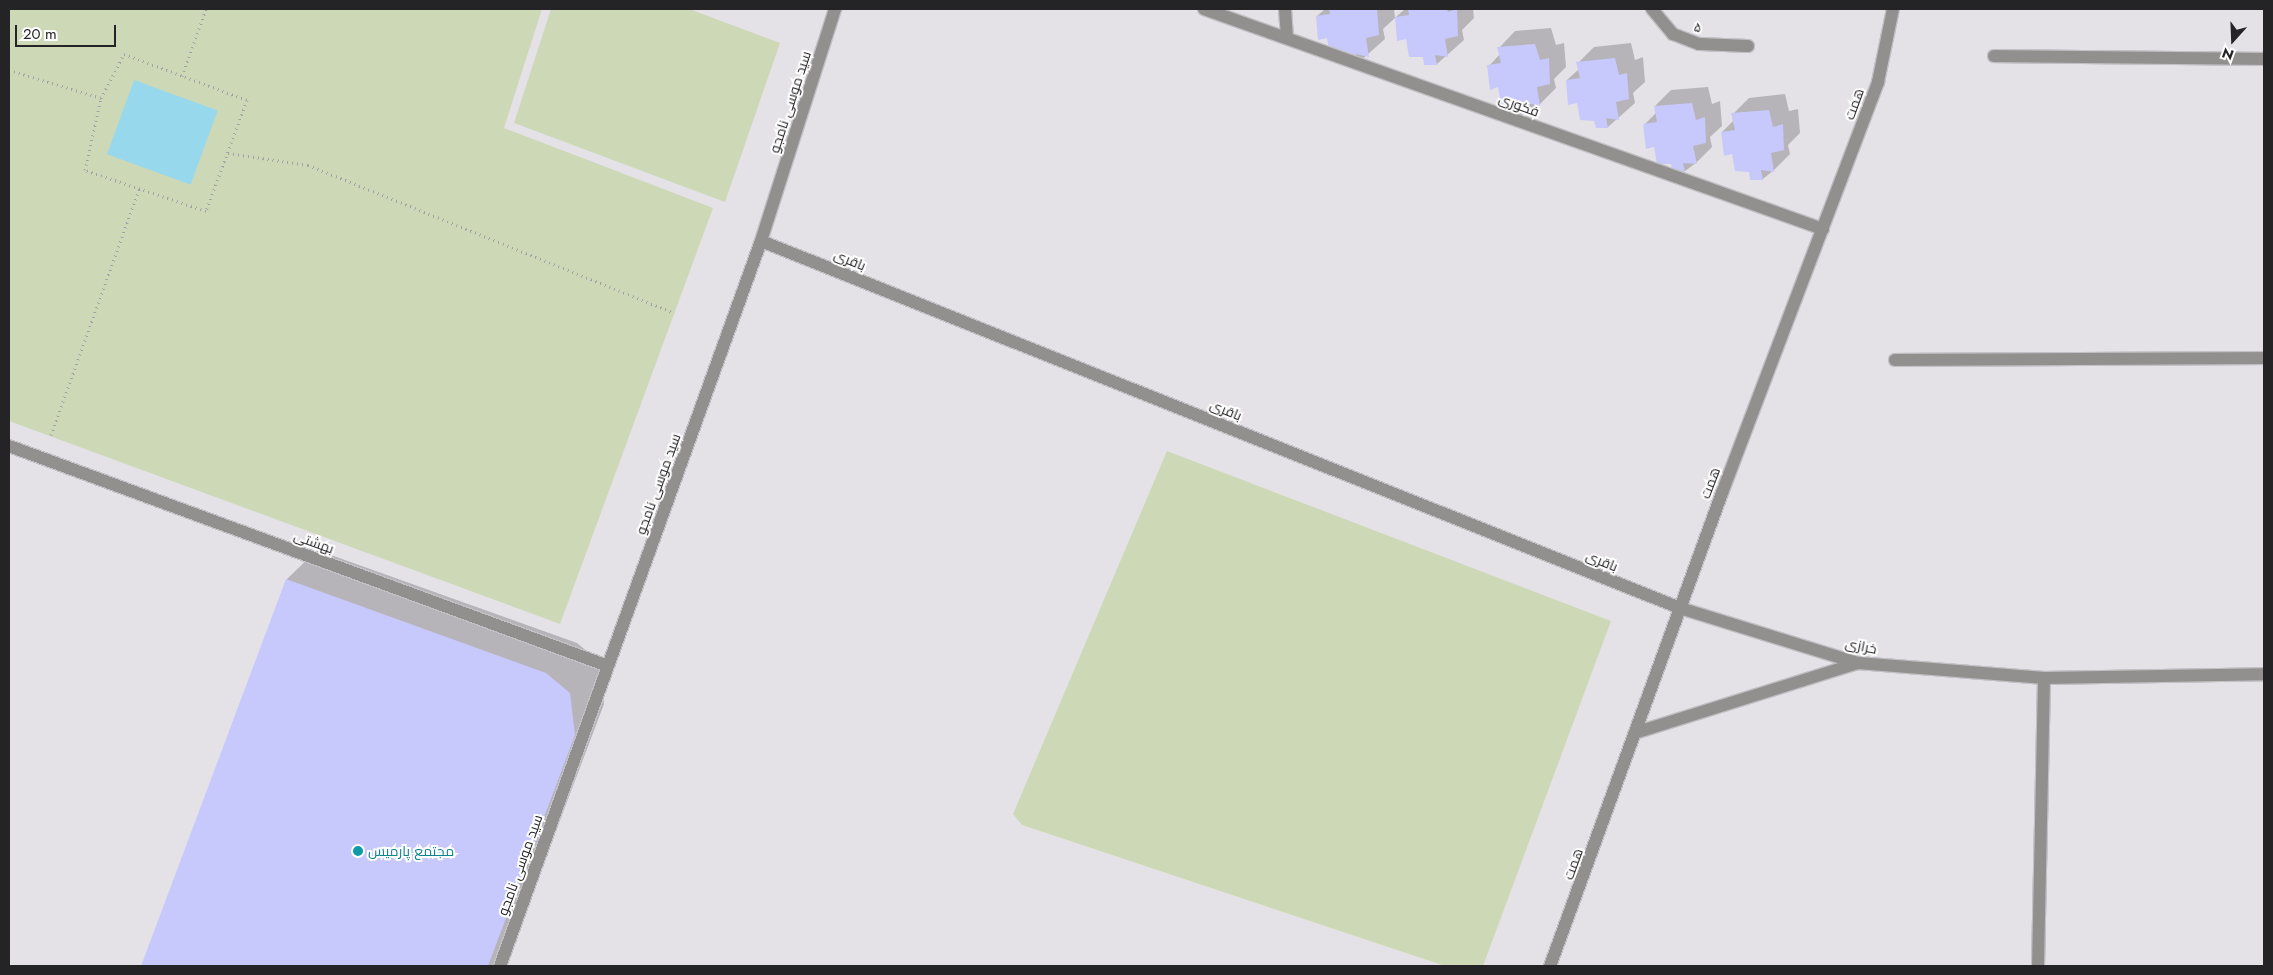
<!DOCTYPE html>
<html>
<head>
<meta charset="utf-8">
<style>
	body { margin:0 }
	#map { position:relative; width:2273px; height:975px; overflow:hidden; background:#e4e2e7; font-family:Jost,Cairo,sans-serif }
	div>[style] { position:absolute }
	.green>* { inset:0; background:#cdd8b7 }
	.water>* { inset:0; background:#98d8ec; transform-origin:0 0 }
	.shadow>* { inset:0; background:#0003 }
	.building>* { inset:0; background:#c7c8fb }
	.path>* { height:3px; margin-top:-1.5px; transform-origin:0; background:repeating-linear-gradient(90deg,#a3a1a5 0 1px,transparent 0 5px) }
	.roads { filter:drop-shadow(1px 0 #c1c0c4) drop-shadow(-1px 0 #c1c0c4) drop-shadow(0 1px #c1c0c4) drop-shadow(0 -1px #c1c0c4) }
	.minor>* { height:12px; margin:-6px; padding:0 6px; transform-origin:6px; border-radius:6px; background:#92908f }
	.tertiary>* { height:12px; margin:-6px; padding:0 6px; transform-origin:6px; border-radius:6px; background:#92908f }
	.dots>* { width:14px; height:14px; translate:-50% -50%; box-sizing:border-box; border:2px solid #fff; border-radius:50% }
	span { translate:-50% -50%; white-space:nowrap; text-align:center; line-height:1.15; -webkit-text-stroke:4px #fff; paint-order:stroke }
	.street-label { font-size:14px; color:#242426 }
	.culture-label { font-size:14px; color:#0d838f }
	.left { translate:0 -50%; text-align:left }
	.frame { position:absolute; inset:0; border:10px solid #242426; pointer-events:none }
	.north { position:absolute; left:2208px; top:15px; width:50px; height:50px; -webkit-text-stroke:4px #fff; paint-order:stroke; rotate:200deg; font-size:14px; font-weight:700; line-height:20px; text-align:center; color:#242426 }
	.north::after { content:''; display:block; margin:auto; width:18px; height:22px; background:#242426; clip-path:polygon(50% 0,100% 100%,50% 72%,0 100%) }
	.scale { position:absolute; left:15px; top:25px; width:101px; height:22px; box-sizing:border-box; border:2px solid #242426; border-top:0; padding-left:6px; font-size:15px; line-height:18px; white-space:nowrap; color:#242426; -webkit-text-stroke:4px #fff; paint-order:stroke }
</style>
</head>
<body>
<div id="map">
	<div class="green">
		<i style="clip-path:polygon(9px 9px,542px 9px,504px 128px,713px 208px,560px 624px,9px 421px)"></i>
		<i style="clip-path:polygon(551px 9px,689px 9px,780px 43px,725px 202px,514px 123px)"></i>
		<i style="clip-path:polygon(1167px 451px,1611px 621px,1483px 966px,1445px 966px,1022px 825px,1013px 814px)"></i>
	</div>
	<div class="water">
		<i style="left:134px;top:80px;width:89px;height:79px;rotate:20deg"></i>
	</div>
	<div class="shadow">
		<i style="clip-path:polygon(1325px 9px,1394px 9px,1395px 18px,1383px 29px,1385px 39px,1358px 63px,1328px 37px,1317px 16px)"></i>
		<i style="clip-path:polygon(1405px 9px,1473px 9px,1474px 18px,1462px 30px,1464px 40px,1437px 64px,1407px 38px,1396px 17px)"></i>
		<i style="clip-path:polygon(1551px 28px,1556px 45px,1564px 43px,1566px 67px,1554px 79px,1556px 88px,1540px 104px,1529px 112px,1517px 112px,1516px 104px,1499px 86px,1489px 66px,1500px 54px,1499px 48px,1515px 31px)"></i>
		<i style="clip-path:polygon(1631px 43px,1635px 60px,1643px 57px,1645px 82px,1633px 93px,1635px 103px,1608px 127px,1595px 119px,1578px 101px,1567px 80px,1579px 69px,1578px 63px,1594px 47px)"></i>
		<i style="clip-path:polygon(1708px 87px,1712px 104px,1720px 101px,1722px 126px,1710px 137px,1712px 147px,1696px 163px,1685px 171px,1674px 171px,1672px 163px,1655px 145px,1644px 125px,1656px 113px,1655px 106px,1671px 90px)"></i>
		<i style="clip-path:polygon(1785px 94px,1789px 111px,1798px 109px,1800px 133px,1788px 145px,1790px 154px,1774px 170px,1763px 179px,1751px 179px,1750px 171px,1733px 153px,1722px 132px,1734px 120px,1733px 114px,1749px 98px)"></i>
		<i style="clip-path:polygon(317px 550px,577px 643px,600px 662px,604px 704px,505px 966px,142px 966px,287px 579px)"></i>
	</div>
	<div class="building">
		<i style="clip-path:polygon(1329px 9px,1377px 9px,1379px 35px,1366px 38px,1369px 57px,1356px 54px,1358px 65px,1330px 56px,1327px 38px,1318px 40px,1316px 16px,1330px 14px)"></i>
		<i style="clip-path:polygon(1408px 9px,1447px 9px,1448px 12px,1457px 9px,1458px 36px,1445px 39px,1448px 57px,1435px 55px,1437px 65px,1424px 65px,1423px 57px,1409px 57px,1406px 39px,1397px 41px,1395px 17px,1409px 15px)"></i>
		<i style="clip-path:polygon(1535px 44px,1540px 60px,1549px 58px,1550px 84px,1537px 87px,1540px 106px,1527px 103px,1529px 114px,1516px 114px,1515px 106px,1501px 105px,1498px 87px,1490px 90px,1487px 65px,1501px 63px,1497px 47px)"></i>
		<i style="clip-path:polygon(1615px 58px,1619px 75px,1627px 73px,1629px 99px,1616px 102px,1619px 120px,1606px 118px,1608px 128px,1596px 128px,1594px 121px,1580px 120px,1577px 103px,1568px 105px,1566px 80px,1580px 78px,1576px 62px)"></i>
		<i style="clip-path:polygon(1692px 103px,1696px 120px,1705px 117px,1706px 143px,1693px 146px,1697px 164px,1683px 163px,1685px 172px,1673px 172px,1671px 164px,1657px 164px,1654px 147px,1646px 149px,1643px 124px,1657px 122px,1654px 106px)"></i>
		<i style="clip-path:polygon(1769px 110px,1773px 127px,1783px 124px,1784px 150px,1771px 153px,1774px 172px,1761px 170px,1763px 180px,1750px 180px,1749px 172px,1735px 171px,1732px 154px,1724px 156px,1721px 132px,1735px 130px,1731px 113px)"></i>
		<i style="clip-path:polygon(286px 579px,546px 673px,570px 693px,575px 735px,488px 966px,141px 966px)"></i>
	</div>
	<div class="path">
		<i style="left:124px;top:54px;width:131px;rotate:20.5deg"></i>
		<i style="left:247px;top:100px;width:118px;rotate:110.3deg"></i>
		<i style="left:206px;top:211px;width:128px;rotate:-161.3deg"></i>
		<i style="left:85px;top:170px;width:74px;rotate:-77.5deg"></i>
		<i style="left:101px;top:98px;width:50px;rotate:-62.4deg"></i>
		<i style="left:9px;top:70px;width:96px;rotate:16.9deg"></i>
		<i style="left:182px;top:76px;width:71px;rotate:-70.3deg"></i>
		<i style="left:228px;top:153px;width:81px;rotate:8.5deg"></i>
		<i style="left:308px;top:165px;width:395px;rotate:22deg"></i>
		<i style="left:51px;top:435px;width:261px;rotate:-70.3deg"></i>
	</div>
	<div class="roads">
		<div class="minor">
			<i style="left:1204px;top:9px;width:657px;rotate:19.57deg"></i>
			<i style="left:1285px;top:9px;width:29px;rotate:86deg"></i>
			<i style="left:1652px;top:9px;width:33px;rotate:50deg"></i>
			<i style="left:1673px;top:34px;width:28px;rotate:21deg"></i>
			<i style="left:1699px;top:44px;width:49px;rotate:2.3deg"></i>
			<i style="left:1994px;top:56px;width:270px;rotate:0.6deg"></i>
			<i style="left:761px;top:241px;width:990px;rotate:21.77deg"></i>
			<i style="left:1680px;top:608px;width:186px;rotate:17.2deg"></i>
			<i style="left:1858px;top:663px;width:187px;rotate:4.6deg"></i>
			<i style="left:2044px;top:678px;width:220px;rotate:-1deg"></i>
			<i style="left:1895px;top:360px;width:369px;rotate:-0.3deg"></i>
			<i style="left:1638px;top:732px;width:231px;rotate:-17.4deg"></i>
			<i style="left:500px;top:966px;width:771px;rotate:-70.2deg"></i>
			<i style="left:761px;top:241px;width:244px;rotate:-72.3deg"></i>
			<i style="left:2038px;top:966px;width:288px;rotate:-88.8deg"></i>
		</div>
		<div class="tertiary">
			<i style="left:9px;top:446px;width:638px;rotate:20.17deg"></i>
			<i style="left:1550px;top:966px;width:503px;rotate:-70.02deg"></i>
			<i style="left:1722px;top:493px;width:440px;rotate:-69.2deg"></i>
			<i style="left:1878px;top:82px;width:75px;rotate:-78.4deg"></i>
		</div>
	</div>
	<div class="dots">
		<i style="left:358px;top:851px;background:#0f9aa8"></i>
	</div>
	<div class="street-label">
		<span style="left:1698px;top:27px;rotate:16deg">۵</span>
		<span style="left:790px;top:102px;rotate:-72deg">سید موسی نامجو</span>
		<span style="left:1854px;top:104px;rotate:-70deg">همت</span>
		<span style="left:1519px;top:105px;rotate:20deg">فکوری</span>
		<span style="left:850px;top:260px;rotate:22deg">باقری</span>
		<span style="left:1226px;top:410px;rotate:22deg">باقری</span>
		<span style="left:1710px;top:483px;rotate:-69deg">همت</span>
		<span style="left:658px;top:484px;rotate:-70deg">سید موسی نامجو</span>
		<span style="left:314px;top:542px;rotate:20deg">بهشتی</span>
		<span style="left:1602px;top:561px;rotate:22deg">باقری</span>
		<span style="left:1861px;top:646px;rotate:11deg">خرازی</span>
		<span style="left:1573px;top:864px;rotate:-70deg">همت</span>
		<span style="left:520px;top:865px;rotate:-70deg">سید موسی نامجو</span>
	</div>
	<div class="culture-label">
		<span class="left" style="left:368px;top:851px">مجتمع پارمیس</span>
	</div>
	<div class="frame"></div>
	<div class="north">N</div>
	<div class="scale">20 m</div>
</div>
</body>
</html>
